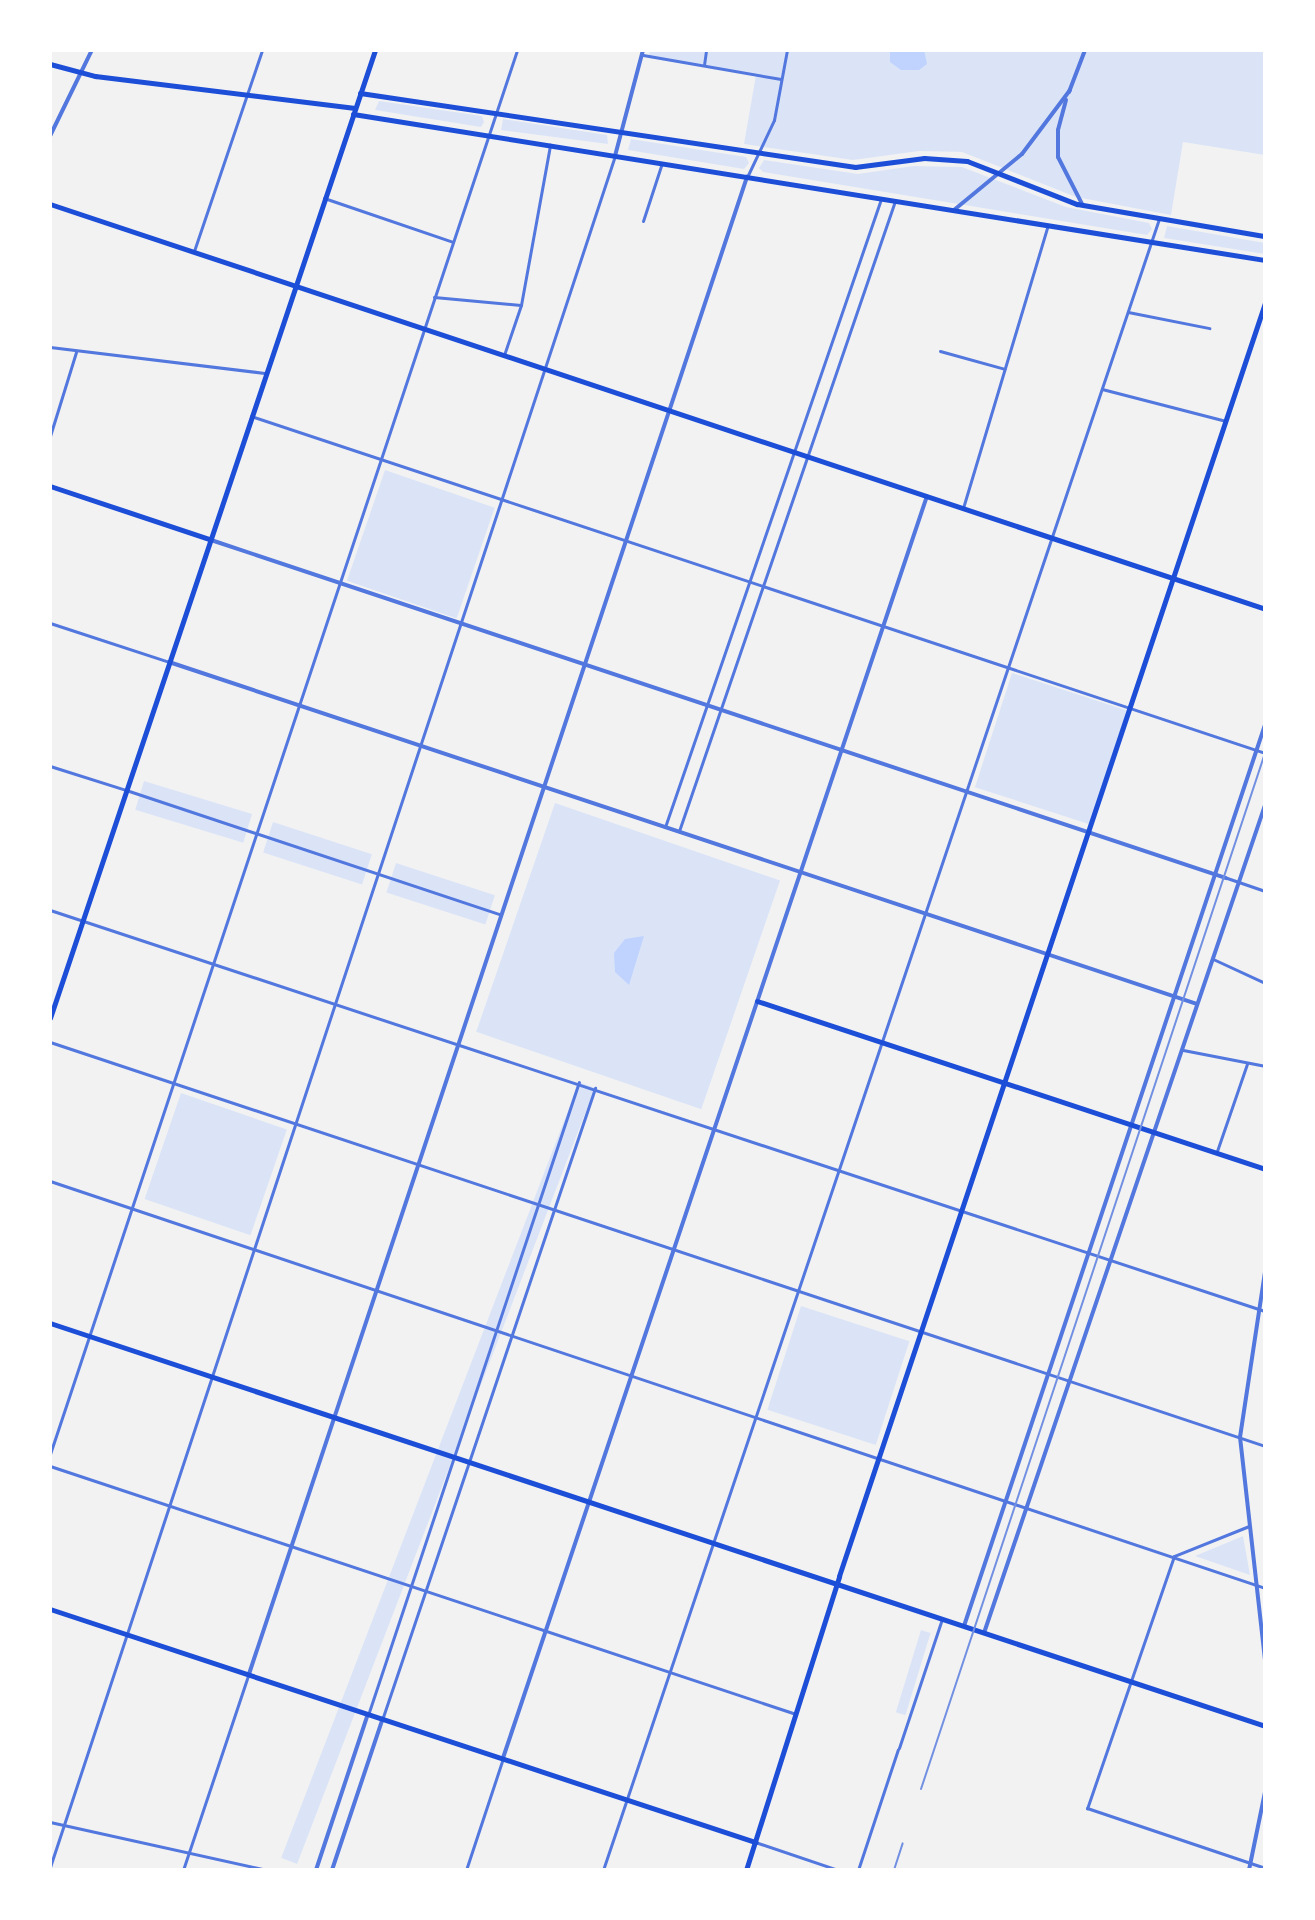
<!DOCTYPE html>
<html>
<head>
<meta charset="utf-8">
<style>
	body { margin:0 }
	#map { position:relative; width:1315px; height:1920px; overflow:hidden; background:#f2f2f2; font-family:Manrope,sans-serif }
	div>[style] { position:absolute }
	.green>* { inset:0; background:#dbe4f7; transform-origin:0 0 }
	.water>* { inset:0; background:#bfd3fe }
	.pedestrian>* { height:3px; margin:-1.5px; padding:0 1.5px; transform-origin:1.5px; border-radius:1.5px; background:#5277de }
	.minor>* { height:3px; margin:-1.5px; padding:0 1.5px; transform-origin:1.5px; border-radius:1.5px; background:#5277de }
	.tertiary>* { height:4px; margin:-2px; padding:0 2px; transform-origin:2px; border-radius:2px; background:#5277de }
	.secondary>* { height:5px; margin:-2.5px; padding:0 2.5px; transform-origin:2.5px; border-radius:2.5px; background:#1d4ed8 }
	.primary>* { height:5px; margin:-2.5px; padding:0 2.5px; transform-origin:2.5px; border-radius:2.5px; background:#1d4ed8 }
	.tram>* { height:2px; margin:-1px; padding:0 1px; transform-origin:1px; border-radius:1px; background:#7290e2 }
	span { translate:-50% -50%; white-space:nowrap; text-align:center; line-height:1.15; -webkit-text-stroke:7px #fff; paint-order:stroke }
	.frame { position:absolute; inset:0; border:52px solid #fff; pointer-events:none }
</style>
</head>
<body>
<div id="map">
	<div class="green">
		<i style="clip-path:polygon(650px 50px,1265px 50px,1265px 155px,1183px 142px,1171px 215px,1076px 197px,962px 152px,919px 151px,853px 160px,744px 144px,756px 75px,648px 58px)"></i>
		<i style="clip-path:polygon(379px 101px,482px 116px,484px 122px,481px 127px,375px 110px)"></i>
		<i style="clip-path:polygon(503px 119px,607px 135px,608px 144px,501px 130px)"></i>
		<i style="clip-path:polygon(631px 139px,746px 157px,749px 163px,744px 169px,628px 150px)"></i>
		<i style="clip-path:polygon(764px 160px,858px 174px,914px 166px,962px 167px,1066px 207px,1149px 223px,1152px 229px,1147px 235px,763px 172px,759px 168px)"></i>
		<i style="clip-path:polygon(1167px 226px,1265px 243px,1265px 254px,1164px 238px)"></i>
		<i style="left:385px;top:470px;width:116px;height:117px;rotate:19deg"></i>
		<i style="left:1012px;top:673px;width:121px;height:120px;rotate:18deg"></i>
		<i style="left:144px;top:781px;width:113px;height:30px;rotate:17deg"></i>
		<i style="left:555px;top:803px;width:238px;height:242px;rotate:19deg"></i>
		<i style="left:273px;top:822px;width:104px;height:32px;rotate:18deg"></i>
		<i style="left:396px;top:863px;width:104px;height:31px;rotate:18deg"></i>
		<i style="left:579px;top:1082px;width:17px;height:831px;rotate:21deg"></i>
		<i style="left:181px;top:1093px;width:112px;height:112px;rotate:19deg"></i>
		<i style="left:801px;top:1306px;width:114px;height:109px;rotate:18deg"></i>
		<i style="clip-path:polygon(1243px 1536px,1250px 1575px,1195px 1556px)"></i>
		<i style="left:921px;top:1630px;width:10px;height:86px;rotate:17deg"></i>
	</div>
	<div class="water">
		<i style="clip-path:polygon(890px 50px,924px 50px,927px 64px,919px 70px,901px 70px,890px 62px)"></i>
		<i style="clip-path:polygon(644px 936px,629px 985px,615px 972px,614px 953px,625px 939px)"></i>
	</div>
	<div class="pedestrian">
		<i style="left:126px;top:790px;width:395px;rotate:18.4deg"></i>
		<i style="left:899px;top:1748px;width:136px;rotate:-71.6deg"></i>
	</div>
	<div class="minor">
		<i style="left:643px;top:55px;width:140px;rotate:9.9deg"></i>
		<i style="left:704px;top:65px;width:15px;rotate:-82deg"></i>
		<i style="left:748px;top:175px;width:61px;rotate:-64.7deg"></i>
		<i style="left:774px;top:120px;width:71px;rotate:-79.5deg"></i>
		<i style="left:324px;top:198px;width:136px;rotate:18.8deg"></i>
		<i style="left:643px;top:221px;width:61px;rotate:-71.9deg"></i>
		<i style="left:194px;top:251px;width:212px;rotate:-71.3deg"></i>
		<i style="left:434px;top:297px;width:87px;rotate:5.3deg"></i>
		<i style="left:1128px;top:312px;width:83px;rotate:11.2deg"></i>
		<i style="left:50px;top:347px;width:216px;rotate:6.9deg"></i>
		<i style="left:940px;top:351px;width:67px;rotate:15.5deg"></i>
		<i style="left:504px;top:355px;width:53px;rotate:-71.2deg"></i>
		<i style="left:521px;top:305px;width:163px;rotate:-79.7deg"></i>
		<i style="left:1102px;top:389px;width:128px;rotate:14.5deg"></i>
		<i style="left:251px;top:416px;width:1069px;rotate:18.38deg"></i>
		<i style="left:50px;top:436px;width:88px;rotate:-72.8deg"></i>
		<i style="left:963px;top:508px;width:295px;rotate:-73.3deg"></i>
		<i style="left:50px;top:623px;width:125px;rotate:18.1deg"></i>
		<i style="left:50px;top:766px;width:80px;rotate:17.5deg"></i>
		<i style="left:665px;top:827px;width:664px;rotate:-71.02deg"></i>
		<i style="left:679px;top:831px;width:666px;rotate:-71.08deg"></i>
		<i style="left:1227px;top:878px;width:40px;rotate:18.9deg"></i>
		<i style="left:50px;top:910px;width:1279px;rotate:18.27deg"></i>
		<i style="left:1213px;top:959px;width:57px;rotate:24.8deg"></i>
		<i style="left:50px;top:1042px;width:1280px;rotate:18.39deg"></i>
		<i style="left:1183px;top:1050px;width:84px;rotate:11deg"></i>
		<i style="left:1217px;top:1151px;width:92px;rotate:-71deg"></i>
		<i style="left:50px;top:1181px;width:1281px;rotate:18.52deg"></i>
		<i style="left:50px;top:1454px;width:1480px;rotate:-71.6deg"></i>
		<i style="left:50px;top:1466px;width:786px;rotate:18.39deg"></i>
		<i style="left:1249px;top:1526px;width:81px;rotate:158.2deg"></i>
		<i style="left:1174px;top:1556px;width:267px;rotate:109deg"></i>
		<i style="left:1087px;top:1808px;width:188px;rotate:18.6deg"></i>
		<i style="left:369px;top:1712px;width:664px;rotate:-71.57deg"></i>
		<i style="left:383px;top:1717px;width:664px;rotate:-71.37deg"></i>
		<i style="left:50px;top:1822px;width:222px;rotate:12.5deg"></i>
		<i style="left:755px;top:1842px;width:88px;rotate:18.6deg"></i>
		<i style="left:50px;top:1867px;width:1802px;rotate:-71.73deg"></i>
		<i style="left:183px;top:1870px;width:205px;rotate:-71.5deg"></i>
		<i style="left:466px;top:1870px;width:118px;rotate:-71.7deg"></i>
		<i style="left:603px;top:1870px;width:1742px;rotate:-71.39deg"></i>
		<i style="left:858px;top:1870px;width:127px;rotate:-71.7deg"></i>
	</div>
	<div class="tertiary">
		<i style="left:1069px;top:92px;width:45px;rotate:-69.1deg"></i>
		<i style="left:1066px;top:100px;width:31px;rotate:105deg"></i>
		<i style="left:1058px;top:130px;width:27px;rotate:90deg"></i>
		<i style="left:1058px;top:157px;width:53px;rotate:62.9deg"></i>
		<i style="left:50px;top:136px;width:96px;rotate:-64deg"></i>
		<i style="left:615px;top:156px;width:110px;rotate:-75.2deg"></i>
		<i style="left:954px;top:210px;width:88px;rotate:-39.5deg"></i>
		<i style="left:1022px;top:154px;width:80px;rotate:-53.1deg"></i>
		<i style="left:211px;top:540px;width:1070px;rotate:18.42deg"></i>
		<i style="left:169px;top:662px;width:1083px;rotate:18.4deg"></i>
		<i style="left:1265px;top:1272px;width:167px;rotate:98.6deg"></i>
		<i style="left:1240px;top:1437px;width:224px;rotate:83.6deg"></i>
		<i style="left:964px;top:1626px;width:950px;rotate:-71.53deg"></i>
		<i style="left:984px;top:1633px;width:874px;rotate:-71.25deg"></i>
		<i style="left:249px;top:1674px;width:1578px;rotate:-71.6deg"></i>
		<i style="left:503px;top:1758px;width:1331px;rotate:-71.43deg"></i>
		<i style="left:316px;top:1870px;width:164px;rotate:-71.6deg"></i>
		<i style="left:332px;top:1870px;width:160px;rotate:-71.5deg"></i>
		<i style="left:1249px;top:1870px;width:80px;rotate:-78.4deg"></i>
	</div>
	<div class="secondary">
		<i style="left:50px;top:64px;width:47px;rotate:14.9deg"></i>
		<i style="left:95px;top:76px;width:262px;rotate:7deg"></i>
		<i style="left:360px;top:93px;width:501px;rotate:8.5deg"></i>
		<i style="left:855px;top:167px;width:70px;rotate:-7.4deg"></i>
		<i style="left:924px;top:158px;width:43px;rotate:4deg"></i>
		<i style="left:967px;top:161px;width:118px;rotate:21.4deg"></i>
		<i style="left:1077px;top:204px;width:191px;rotate:9.7deg"></i>
		<i style="left:353px;top:114px;width:924px;rotate:9.1deg"></i>
		<i style="left:50px;top:204px;width:1281px;rotate:18.43deg"></i>
		<i style="left:50px;top:486px;width:168px;rotate:18.4deg"></i>
		<i style="left:757px;top:1001px;width:535px;rotate:18.3deg"></i>
		<i style="left:50px;top:1323px;width:1280px;rotate:18.35deg"></i>
		<i style="left:50px;top:1609px;width:743px;rotate:18.29deg"></i>
		<i style="left:746px;top:1870px;width:308px;rotate:-72.4deg"></i>
		<i style="left:839px;top:1576px;width:1342px;rotate:-71.5deg"></i>
	</div>
	<div class="primary">
		<i style="left:50px;top:1018px;width:1021px;rotate:-71.44deg"></i>
	</div>
	<div class="tram">
		<i style="left:921px;top:1789px;width:1092px;rotate:-71.63deg"></i>
		<i style="left:894px;top:1870px;width:28px;rotate:-72deg"></i>
	</div>
	<div class="frame"></div>
</div>
</body>
</html>
